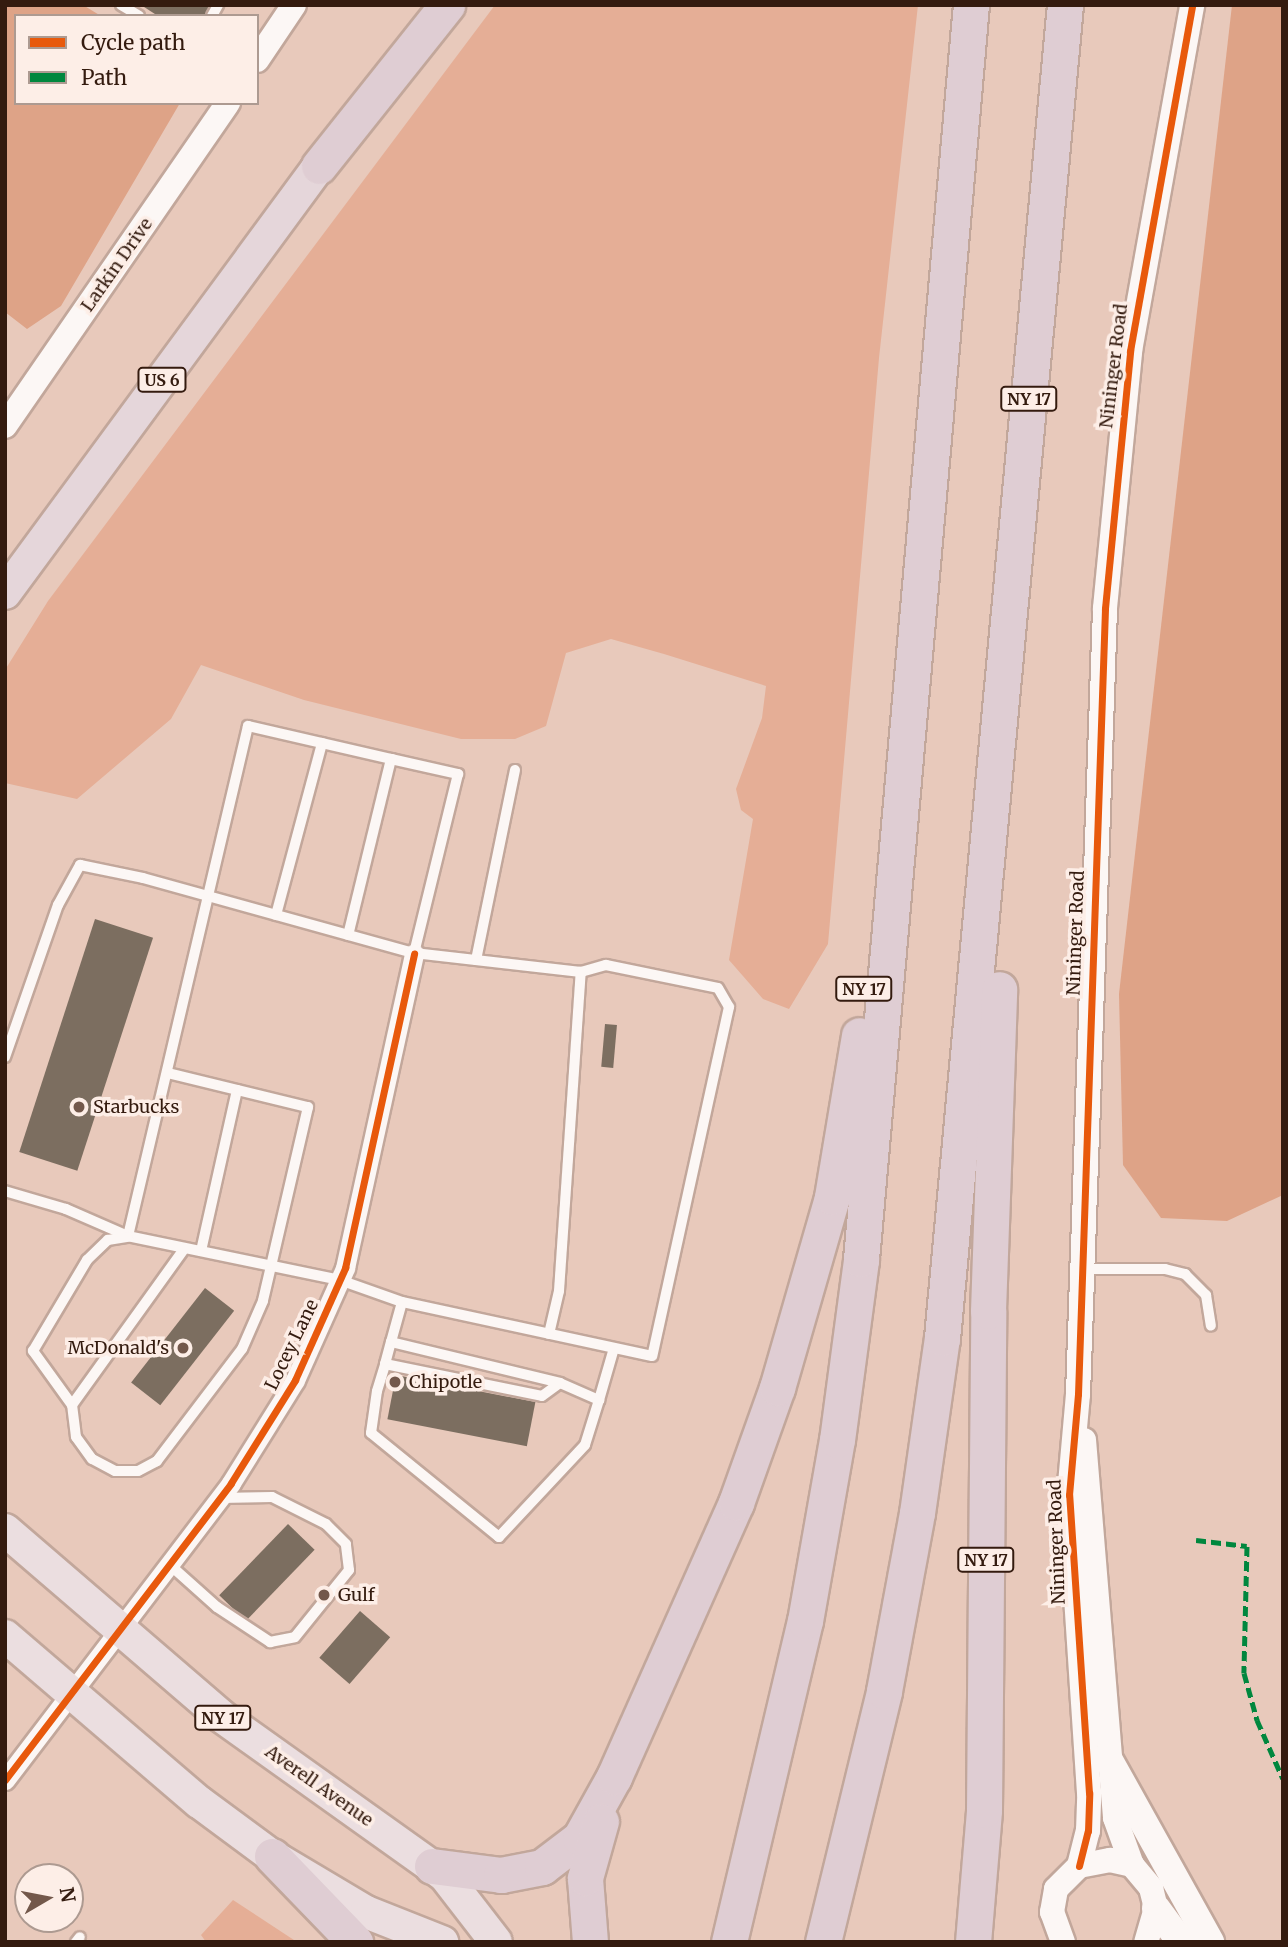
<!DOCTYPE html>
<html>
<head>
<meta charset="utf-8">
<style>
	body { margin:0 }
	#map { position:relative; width:1288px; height:1947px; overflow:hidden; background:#e8c9bb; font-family:Merriweather,serif }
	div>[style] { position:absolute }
	.green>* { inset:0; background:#e5ae96 }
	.forest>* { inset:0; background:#dea387 }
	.building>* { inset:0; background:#7c6e60; transform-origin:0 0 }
	.roads { filter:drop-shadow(2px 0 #c2a79b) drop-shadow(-2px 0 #c2a79b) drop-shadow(0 2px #c2a79b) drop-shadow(0 -2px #c2a79b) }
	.service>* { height:10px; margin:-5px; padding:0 5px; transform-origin:5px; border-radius:5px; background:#fcf7f5 }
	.minor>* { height:19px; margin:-9.5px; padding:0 9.5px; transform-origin:9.5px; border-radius:9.5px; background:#fcf7f5 }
	.tertiary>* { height:24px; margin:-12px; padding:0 12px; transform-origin:12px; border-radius:12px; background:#fcf7f5 }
	.secondary>* { height:28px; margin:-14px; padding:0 14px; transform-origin:14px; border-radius:14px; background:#fcf7f5 }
	.primary>* { height:32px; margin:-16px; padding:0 16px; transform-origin:16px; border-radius:16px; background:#ebdee0 }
	.trunk>* { height:32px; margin:-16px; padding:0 16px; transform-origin:16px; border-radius:16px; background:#e5d6da }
	.motorway>* { height:35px; margin:-17.5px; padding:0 17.5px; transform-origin:17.5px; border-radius:17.5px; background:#dfcdd3 }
	.quiet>* { height:5px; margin-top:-2.5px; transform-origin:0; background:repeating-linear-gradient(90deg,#00873e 0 10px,transparent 0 15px) }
	.cycleway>* { height:7px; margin:-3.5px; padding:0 3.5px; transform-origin:3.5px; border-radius:3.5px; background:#e8590c }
	.dots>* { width:19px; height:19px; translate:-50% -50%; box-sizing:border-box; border:4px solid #fdeee7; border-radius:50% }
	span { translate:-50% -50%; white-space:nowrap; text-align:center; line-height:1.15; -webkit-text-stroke:7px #fdeee7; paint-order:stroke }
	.shield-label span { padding:2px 5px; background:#fdeee7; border:2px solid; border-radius:5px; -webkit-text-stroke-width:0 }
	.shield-label { font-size:16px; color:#341b0f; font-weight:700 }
	.street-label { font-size:18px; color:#341b0f }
	.poi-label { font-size:18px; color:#341b0f }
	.left { translate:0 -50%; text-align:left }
	.right { translate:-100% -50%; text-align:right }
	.frame { position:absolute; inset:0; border:7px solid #341b0f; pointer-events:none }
	.legend { position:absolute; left:14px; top:14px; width:245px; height:91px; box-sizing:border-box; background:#fdeee7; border:2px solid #ad9a91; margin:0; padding:9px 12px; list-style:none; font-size:21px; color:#341b0f }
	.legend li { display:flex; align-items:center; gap:14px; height:35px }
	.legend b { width:35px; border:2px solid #ad9a91 }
	.north { position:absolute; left:14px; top:1863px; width:70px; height:70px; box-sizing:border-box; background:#fdeee7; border:2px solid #ad9a91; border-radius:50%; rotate:80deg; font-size:19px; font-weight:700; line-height:28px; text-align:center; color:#341b0f }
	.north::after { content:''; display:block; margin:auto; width:24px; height:32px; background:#73584b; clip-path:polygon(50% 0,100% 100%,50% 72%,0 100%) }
</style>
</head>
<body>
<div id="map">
	<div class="green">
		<i style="clip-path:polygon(495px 5px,918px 5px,879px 358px,828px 944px,789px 1009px,763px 999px,729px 960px,753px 819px,741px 810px,736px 789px,762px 718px,766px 686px,664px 654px,611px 639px,566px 653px,546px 726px,515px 739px,461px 739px,304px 700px,201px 665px,171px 719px,77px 799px,5px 783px,5px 670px,48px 601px)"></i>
		<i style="clip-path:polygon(233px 1900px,297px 1942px,206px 1942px,201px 1935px)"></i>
	</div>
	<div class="forest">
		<i style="clip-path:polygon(5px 5px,83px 5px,101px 16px,16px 16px,16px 103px,180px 103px,61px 306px,27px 329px,5px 312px)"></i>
		<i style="clip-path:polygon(1232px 5px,1283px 5px,1283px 1195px,1227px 1221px,1161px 1218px,1123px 1165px,1119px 994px)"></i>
	</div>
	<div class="building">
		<i style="clip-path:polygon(141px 5px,206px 5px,209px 7px,204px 16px,158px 16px)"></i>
		<i style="left:95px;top:919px;width:61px;height:245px;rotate:18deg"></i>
		<i style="left:605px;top:1024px;width:12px;height:43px;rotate:5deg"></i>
		<i style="left:205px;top:1288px;width:37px;height:120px;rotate:38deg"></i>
		<i style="left:396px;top:1375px;width:142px;height:45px;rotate:11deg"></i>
		<i style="left:288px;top:1524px;width:37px;height:99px;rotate:44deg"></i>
		<i style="left:360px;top:1611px;width:40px;height:62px;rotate:41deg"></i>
	</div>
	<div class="roads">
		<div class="service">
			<i style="left:121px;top:5px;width:21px;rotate:31deg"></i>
			<i style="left:212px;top:16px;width:13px;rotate:-61deg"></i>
			<i style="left:391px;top:759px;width:69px;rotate:12.6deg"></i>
			<i style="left:458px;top:774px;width:184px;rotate:103.8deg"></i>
			<i style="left:276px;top:915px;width:178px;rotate:-75deg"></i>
			<i style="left:476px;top:960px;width:194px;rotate:-78.4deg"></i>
			<i style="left:5px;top:1057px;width:161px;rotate:-70.8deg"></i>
			<i style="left:58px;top:905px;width:46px;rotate:-61.2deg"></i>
			<i style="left:80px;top:865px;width:64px;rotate:11.7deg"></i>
			<i style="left:143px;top:878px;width:281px;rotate:15.5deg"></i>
			<i style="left:414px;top:953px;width:168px;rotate:6.5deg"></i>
			<i style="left:581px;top:972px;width:26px;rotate:-16deg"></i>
			<i style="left:606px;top:965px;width:114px;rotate:11.6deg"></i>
			<i style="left:718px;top:988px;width:22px;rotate:60deg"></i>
			<i style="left:729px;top:1007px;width:357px;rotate:102.4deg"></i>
			<i style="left:652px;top:1356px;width:256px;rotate:-167.8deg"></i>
			<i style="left:402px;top:1302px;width:66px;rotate:-160.5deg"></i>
			<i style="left:340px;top:1280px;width:217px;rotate:-168.3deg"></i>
			<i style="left:128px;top:1236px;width:68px;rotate:-156.5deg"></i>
			<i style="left:66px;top:1209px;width:64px;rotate:-163.6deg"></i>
			<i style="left:168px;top:1073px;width:144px;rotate:13.7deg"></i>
			<i style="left:308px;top:1107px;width:199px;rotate:103.1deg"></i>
			<i style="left:263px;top:1301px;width:52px;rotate:113.6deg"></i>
			<i style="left:242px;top:1349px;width:141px;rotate:127.2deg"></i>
			<i style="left:157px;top:1461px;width:21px;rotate:152deg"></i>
			<i style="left:138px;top:1471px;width:23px;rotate:180deg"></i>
			<i style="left:115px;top:1471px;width:26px;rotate:-152deg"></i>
			<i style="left:92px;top:1459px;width:27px;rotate:-126deg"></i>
			<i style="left:76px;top:1437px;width:32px;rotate:-97deg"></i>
			<i style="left:72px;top:1405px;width:193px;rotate:-54.3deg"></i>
			<i style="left:128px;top:1236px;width:524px;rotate:-76.76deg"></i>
			<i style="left:248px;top:726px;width:147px;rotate:13deg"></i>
			<i style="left:391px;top:759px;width:181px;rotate:103.7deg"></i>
			<i style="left:201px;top:1251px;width:165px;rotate:-77.4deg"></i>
			<i style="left:1082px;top:1269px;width:83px"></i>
			<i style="left:1165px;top:1269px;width:21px;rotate:14deg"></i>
			<i style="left:1185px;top:1274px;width:30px;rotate:45deg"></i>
			<i style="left:1206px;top:1295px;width:31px;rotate:81deg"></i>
			<i style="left:549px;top:1334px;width:44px;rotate:-76.9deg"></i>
			<i style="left:559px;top:1291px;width:320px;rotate:-86.1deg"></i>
			<i style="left:391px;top:1342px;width:174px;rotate:13.6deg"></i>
			<i style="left:560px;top:1383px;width:43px;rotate:23.6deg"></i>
			<i style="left:599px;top:1400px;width:47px;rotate:107.3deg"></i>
			<i style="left:585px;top:1445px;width:126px;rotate:133.1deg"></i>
			<i style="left:499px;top:1537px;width:165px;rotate:-140.9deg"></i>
			<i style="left:371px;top:1433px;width:42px;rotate:-81.9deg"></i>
			<i style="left:377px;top:1391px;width:28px;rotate:-73deg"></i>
			<i style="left:385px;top:1364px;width:23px;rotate:-75deg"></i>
			<i style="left:391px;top:1342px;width:41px;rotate:-74.6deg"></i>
			<i style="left:385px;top:1364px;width:160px;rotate:11.5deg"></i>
			<i style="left:542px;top:1396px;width:22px;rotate:-36deg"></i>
			<i style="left:599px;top:1400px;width:54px;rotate:-73.9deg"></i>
			<i style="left:72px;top:1405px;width:67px;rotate:-125.8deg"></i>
			<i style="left:33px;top:1351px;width:106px;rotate:-59.3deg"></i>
			<i style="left:87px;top:1260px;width:29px;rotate:-44deg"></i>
			<i style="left:108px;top:1240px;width:20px;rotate:-9deg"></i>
			<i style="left:170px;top:1565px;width:63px;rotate:41.8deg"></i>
			<i style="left:217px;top:1607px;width:64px;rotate:33.4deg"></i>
			<i style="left:270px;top:1642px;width:25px;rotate:-11deg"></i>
			<i style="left:295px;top:1637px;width:86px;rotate:-51.1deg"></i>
			<i style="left:349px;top:1570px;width:26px;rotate:-97deg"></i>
			<i style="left:346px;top:1544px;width:28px;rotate:-135deg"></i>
			<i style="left:326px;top:1524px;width:60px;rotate:-153.4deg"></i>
			<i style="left:272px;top:1497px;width:52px;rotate:178.9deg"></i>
			<i style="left:76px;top:1942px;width:6px;rotate:-51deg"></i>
		</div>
		<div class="minor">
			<i style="left:5px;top:1780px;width:373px;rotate:-52.7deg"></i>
			<i style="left:231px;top:1483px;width:121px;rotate:-58.1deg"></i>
			<i style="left:295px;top:1380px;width:123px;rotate:-65.9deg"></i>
			<i style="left:345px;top:1268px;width:322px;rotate:-77.6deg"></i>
		</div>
		<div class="tertiary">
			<i style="left:257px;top:60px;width:66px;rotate:-56.1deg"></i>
			<i style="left:5px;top:426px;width:393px;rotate:-55.4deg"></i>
			<i style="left:1084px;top:1440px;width:379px;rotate:85.3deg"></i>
			<i style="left:1115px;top:1818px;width:50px;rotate:70.1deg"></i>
			<i style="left:1079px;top:1866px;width:36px;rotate:-76deg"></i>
			<i style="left:1088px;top:1831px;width:38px;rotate:-88deg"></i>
			<i style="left:1089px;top:1793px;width:299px;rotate:-93.8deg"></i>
			<i style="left:1069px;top:1495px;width:101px;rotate:-84.9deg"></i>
			<i style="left:1078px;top:1394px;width:786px;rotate:-88.03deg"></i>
			<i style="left:1105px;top:608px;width:258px;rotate:-84.4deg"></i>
			<i style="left:1130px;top:351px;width:352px;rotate:-79.8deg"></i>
			<i style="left:1063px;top:1942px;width:32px;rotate:-110deg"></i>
			<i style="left:1052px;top:1912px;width:23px;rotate:-80deg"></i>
			<i style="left:1056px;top:1889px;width:33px;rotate:-45deg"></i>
			<i style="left:1079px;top:1866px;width:32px;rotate:-11deg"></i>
			<i style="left:1110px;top:1860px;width:23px;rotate:13deg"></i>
			<i style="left:1132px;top:1865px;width:30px;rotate:50deg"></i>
			<i style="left:1151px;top:1888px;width:21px;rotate:76deg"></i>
			<i style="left:1156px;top:1908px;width:35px;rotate:106deg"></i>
		</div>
		<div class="secondary">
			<i style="left:1110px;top:1762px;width:206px;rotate:60.9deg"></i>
			<i style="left:1156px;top:1908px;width:42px;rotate:53.7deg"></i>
		</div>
		<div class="primary">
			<i style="left:5px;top:1530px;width:285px;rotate:40.7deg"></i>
			<i style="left:221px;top:1716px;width:275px;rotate:35.5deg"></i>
			<i style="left:445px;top:1876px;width:83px;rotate:52.3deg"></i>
			<i style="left:5px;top:1636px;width:255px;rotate:40.6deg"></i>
			<i style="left:199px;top:1802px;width:91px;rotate:36.5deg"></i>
			<i style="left:272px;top:1856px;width:109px;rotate:30.8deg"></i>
			<i style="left:366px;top:1912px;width:82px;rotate:21.5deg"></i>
		</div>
		<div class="trunk">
			<i style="left:5px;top:593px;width:530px;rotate:-53.67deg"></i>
		</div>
		<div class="motorway">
			<i style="left:319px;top:166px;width:206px;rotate:-51.5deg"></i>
			<i style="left:272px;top:1856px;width:120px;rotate:46deg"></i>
			<i style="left:432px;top:1866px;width:70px;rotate:7.4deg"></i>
			<i style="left:501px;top:1875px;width:42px;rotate:-11deg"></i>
			<i style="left:542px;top:1867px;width:48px;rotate:-37.3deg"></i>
			<i style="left:580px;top:1838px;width:70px;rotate:-60.9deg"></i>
			<i style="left:614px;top:1777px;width:300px;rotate:-66deg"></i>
			<i style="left:736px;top:1503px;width:122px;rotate:-70.4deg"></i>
			<i style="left:777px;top:1388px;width:199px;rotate:-73.9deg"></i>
			<i style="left:832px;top:1197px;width:164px;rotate:-80.5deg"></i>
			<i style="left:590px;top:1942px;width:64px;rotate:-94.5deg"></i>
			<i style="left:585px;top:1878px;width:59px;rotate:-74.3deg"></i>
			<i style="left:729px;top:1942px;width:330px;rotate:-76.7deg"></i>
			<i style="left:805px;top:1621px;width:184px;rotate:-80deg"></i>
			<i style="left:837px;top:1440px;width:183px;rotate:-82.4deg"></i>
			<i style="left:861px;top:1259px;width:1259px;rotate:-84.99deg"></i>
			<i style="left:823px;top:1942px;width:258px;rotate:-76.3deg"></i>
			<i style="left:884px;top:1691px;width:181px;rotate:-79.5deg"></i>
			<i style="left:917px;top:1513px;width:177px;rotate:-81.9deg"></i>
			<i style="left:942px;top:1338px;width:1339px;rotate:-84.73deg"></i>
			<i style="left:973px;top:1942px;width:132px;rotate:-85.2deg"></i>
			<i style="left:984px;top:1810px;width:499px;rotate:-89.5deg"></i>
			<i style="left:988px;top:1311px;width:322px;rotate:-88deg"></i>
		</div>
	</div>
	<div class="quiet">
		<i style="left:1196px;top:1540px;width:51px;rotate:6.7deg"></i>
		<i style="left:1247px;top:1546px;width:127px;rotate:91.4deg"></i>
		<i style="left:1244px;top:1673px;width:49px;rotate:74.5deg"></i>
		<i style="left:1257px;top:1720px;width:64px;rotate:66.2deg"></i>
	</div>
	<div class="cycleway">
		<i style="left:5px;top:1780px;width:373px;rotate:-52.7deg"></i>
		<i style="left:231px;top:1483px;width:121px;rotate:-58.1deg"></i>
		<i style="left:295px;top:1380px;width:123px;rotate:-65.9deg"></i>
		<i style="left:345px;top:1268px;width:322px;rotate:-77.6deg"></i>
		<i style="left:1079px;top:1866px;width:36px;rotate:-76deg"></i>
		<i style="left:1088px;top:1831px;width:38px;rotate:-88deg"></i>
		<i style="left:1089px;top:1793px;width:299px;rotate:-93.8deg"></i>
		<i style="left:1069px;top:1495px;width:101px;rotate:-84.9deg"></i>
		<i style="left:1078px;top:1394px;width:786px;rotate:-88.03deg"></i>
		<i style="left:1105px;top:608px;width:258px;rotate:-84.4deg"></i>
		<i style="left:1130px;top:351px;width:352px;rotate:-79.8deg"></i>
	</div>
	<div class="dots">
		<i style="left:79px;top:1107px;background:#73584b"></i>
		<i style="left:183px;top:1348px;background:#73584b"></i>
		<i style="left:395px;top:1382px;background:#73584b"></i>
		<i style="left:324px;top:1595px;background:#73584b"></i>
	</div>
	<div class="shield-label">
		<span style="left:162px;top:380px">US 6</span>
		<span style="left:1029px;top:399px">NY 17</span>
		<span style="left:864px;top:989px">NY 17</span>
		<span style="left:986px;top:1560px">NY 17</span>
		<span style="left:223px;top:1718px">NY 17</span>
	</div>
	<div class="street-label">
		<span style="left:117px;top:265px;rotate:-55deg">Larkin Drive</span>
		<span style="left:1114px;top:366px;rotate:-83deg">Nininger Road</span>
		<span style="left:1076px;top:933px;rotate:-88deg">Nininger Road</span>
		<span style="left:292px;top:1345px;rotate:-64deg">Locey Lane</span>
		<span style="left:1057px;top:1542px;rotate:-92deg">Nininger Road</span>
		<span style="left:319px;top:1786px;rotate:35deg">Averell Avenue</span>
	</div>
	<div class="poi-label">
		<span class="left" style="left:93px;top:1107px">Starbucks</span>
		<span class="right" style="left:169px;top:1348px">McDonald's</span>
		<span class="left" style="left:409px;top:1382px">Chipotle</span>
		<span class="left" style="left:338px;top:1595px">Gulf</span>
	</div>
	<div class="frame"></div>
	<ul class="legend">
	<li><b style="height:9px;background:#e8590c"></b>Cycle path</li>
	<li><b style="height:9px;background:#00873e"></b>Path</li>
	</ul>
	<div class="north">N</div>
</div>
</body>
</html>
